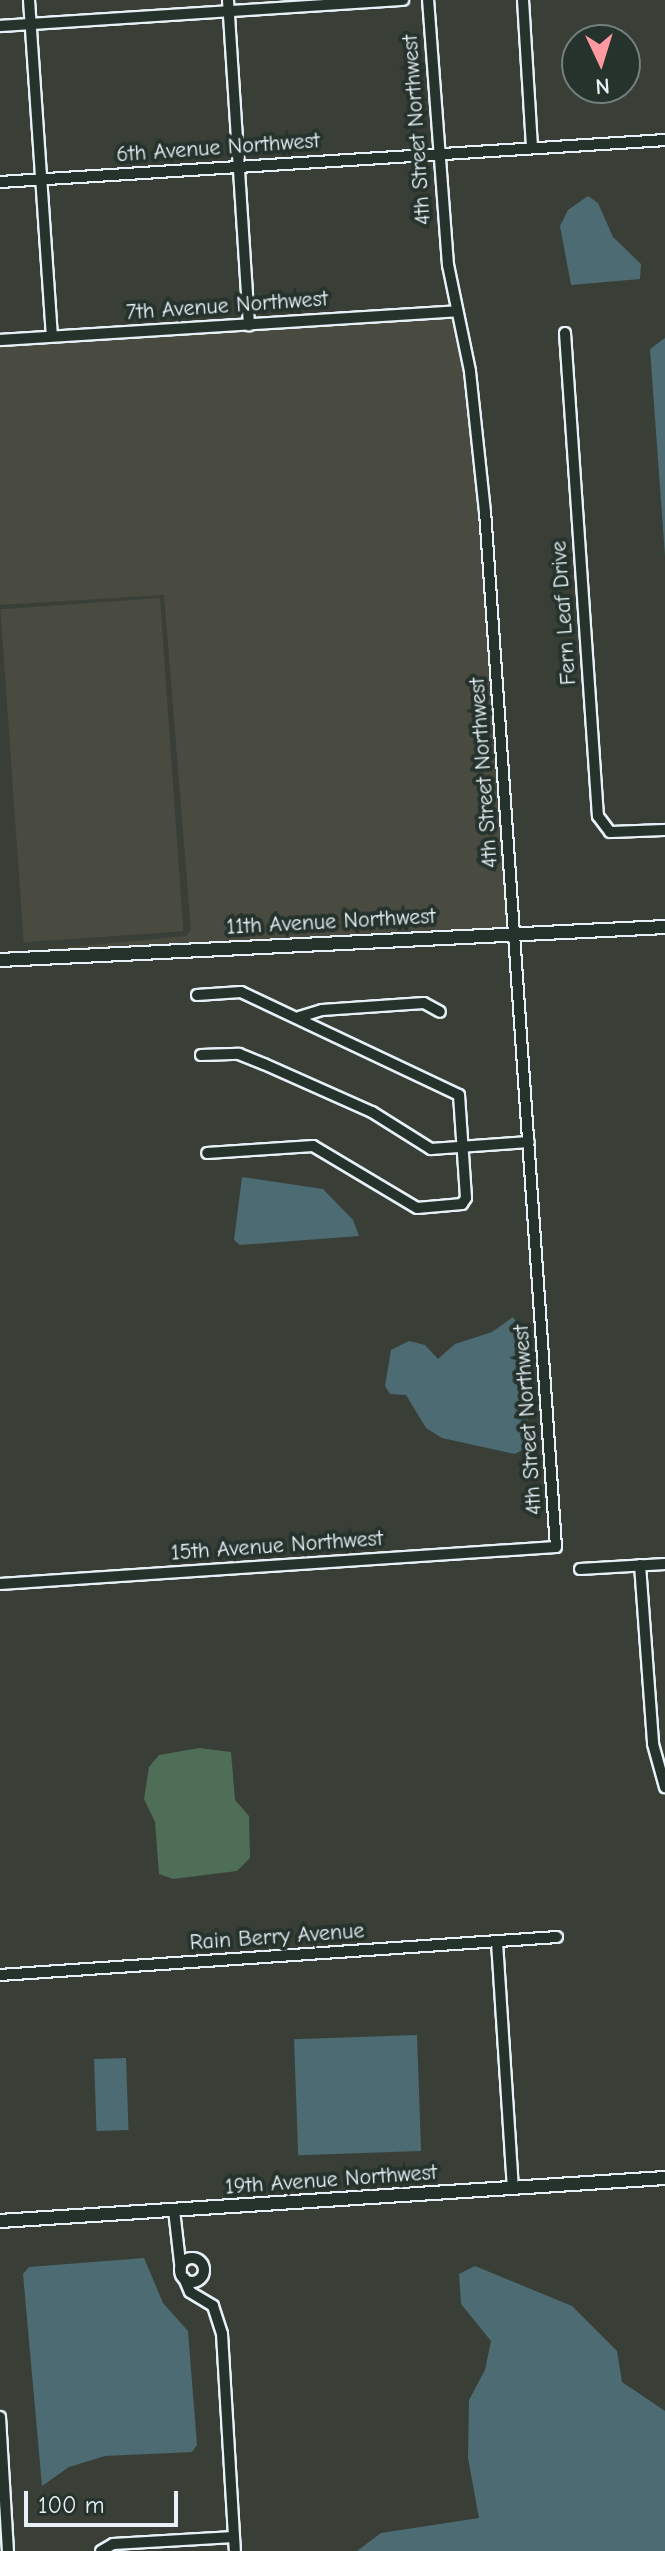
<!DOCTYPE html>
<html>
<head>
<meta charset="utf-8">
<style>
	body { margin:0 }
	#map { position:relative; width:665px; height:2551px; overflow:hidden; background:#393f36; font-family:"Comic Neue",sans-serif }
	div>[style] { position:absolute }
	.built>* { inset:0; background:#494b41; transform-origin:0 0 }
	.green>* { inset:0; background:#4e6e58 }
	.water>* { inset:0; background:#4c6b73; transform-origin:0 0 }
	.roads { filter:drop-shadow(2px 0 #e8f1f8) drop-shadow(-2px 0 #e8f1f8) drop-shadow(0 2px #e8f1f8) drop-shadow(0 -2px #e8f1f8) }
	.minor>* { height:10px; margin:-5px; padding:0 5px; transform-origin:5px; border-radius:5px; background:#26332d }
	.minor>.ring { margin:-5px; padding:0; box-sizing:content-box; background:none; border:10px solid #26332d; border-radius:50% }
	.tertiary>* { height:12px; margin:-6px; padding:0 6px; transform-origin:6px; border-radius:6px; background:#26332d }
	span { translate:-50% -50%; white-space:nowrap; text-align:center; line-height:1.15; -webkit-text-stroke:8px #26332d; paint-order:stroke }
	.street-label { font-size:22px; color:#e8f1f8 }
	.north { position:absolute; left:561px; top:24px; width:80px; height:80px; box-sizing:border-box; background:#26332d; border:2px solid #747f7e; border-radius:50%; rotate:176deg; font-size:22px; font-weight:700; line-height:32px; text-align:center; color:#e8f1f8 }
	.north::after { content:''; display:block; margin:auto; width:28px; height:36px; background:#ff9aa2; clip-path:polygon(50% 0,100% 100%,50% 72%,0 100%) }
	.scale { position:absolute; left:24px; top:2491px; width:154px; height:36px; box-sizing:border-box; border:4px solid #e8f1f8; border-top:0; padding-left:10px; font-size:24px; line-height:28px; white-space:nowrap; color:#e8f1f8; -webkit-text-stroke:6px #26332d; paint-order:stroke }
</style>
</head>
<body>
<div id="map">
	<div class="built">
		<i style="clip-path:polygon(452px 317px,465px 372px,480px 512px,509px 927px,0 954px,186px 936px,191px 930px,164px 595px,0 605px,0 346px)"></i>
		<i style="left:160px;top:598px;width:334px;height:160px;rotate:86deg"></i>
	</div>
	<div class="green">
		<i style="clip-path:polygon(199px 1748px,231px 1752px,235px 1800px,249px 1816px,250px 1858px,237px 1871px,173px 1879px,159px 1874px,155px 1822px,144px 1799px,149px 1767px,159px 1755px)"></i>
	</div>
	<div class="water">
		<i style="clip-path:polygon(588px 196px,598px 203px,613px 237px,641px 264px,640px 279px,571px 285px,560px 226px,568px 210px)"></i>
		<i style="clip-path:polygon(665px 338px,665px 556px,650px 349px)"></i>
		<i style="clip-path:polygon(242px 1177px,323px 1189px,353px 1220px,359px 1236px,240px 1245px,234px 1240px)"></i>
		<i style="clip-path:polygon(513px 1317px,519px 1326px,524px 1362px,528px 1430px,527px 1447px,515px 1454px,442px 1438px,426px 1428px,406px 1395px,390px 1394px,385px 1386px,391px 1350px,409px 1341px,425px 1345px,438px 1359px,455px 1344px,492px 1332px)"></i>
		<i style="left:417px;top:2035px;width:116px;height:123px;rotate:88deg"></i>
		<i style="left:126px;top:2058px;width:72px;height:32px;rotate:88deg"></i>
		<i style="clip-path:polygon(144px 2258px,163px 2303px,188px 2331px,197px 2445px,192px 2452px,105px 2456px,69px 2467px,42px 2486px,23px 2274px,29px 2267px)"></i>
		<i style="clip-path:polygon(475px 2266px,572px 2306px,617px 2351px,622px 2382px,665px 2411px,665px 2551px,357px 2551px,381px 2533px,479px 2518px,468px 2458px,469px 2400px,485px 2370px,491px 2341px,461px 2304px,459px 2274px)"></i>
	</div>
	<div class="roads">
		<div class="minor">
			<i style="left:29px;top:0;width:337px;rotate:86.1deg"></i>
			<i style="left:228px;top:0;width:326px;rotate:86.3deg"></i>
			<i style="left:523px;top:0;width:148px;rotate:86.5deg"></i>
			<i style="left:0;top:26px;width:404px;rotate:-3.7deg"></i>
			<i style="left:0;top:182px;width:666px;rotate:-3.61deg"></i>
			<i style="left:565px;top:333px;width:484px;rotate:86.1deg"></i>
			<i style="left:598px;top:816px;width:20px;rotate:53deg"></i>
			<i style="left:610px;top:832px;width:55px;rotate:-2.1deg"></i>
			<i style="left:0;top:340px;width:457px;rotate:-3.6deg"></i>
			<i style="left:197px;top:995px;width:44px;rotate:-3.9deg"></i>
			<i style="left:241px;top:992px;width:241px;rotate:25.3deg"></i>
			<i style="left:459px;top:1095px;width:103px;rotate:86.1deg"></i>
			<i style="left:466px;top:1198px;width:7px;rotate:124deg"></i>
			<i style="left:462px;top:1204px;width:45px;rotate:174.9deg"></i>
			<i style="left:417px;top:1208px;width:121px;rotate:-149.2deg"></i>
			<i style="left:313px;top:1146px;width:106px;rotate:176.2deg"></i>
			<i style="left:299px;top:1017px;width:24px;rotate:-17deg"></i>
			<i style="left:322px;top:1010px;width:102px;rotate:-3.9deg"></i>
			<i style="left:424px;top:1003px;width:18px;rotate:29deg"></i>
			<i style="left:201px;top:1055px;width:38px;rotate:-2deg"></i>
			<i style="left:239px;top:1054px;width:27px;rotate:22deg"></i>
			<i style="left:264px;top:1064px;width:118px;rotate:24deg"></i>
			<i style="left:372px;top:1112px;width:70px;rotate:32.1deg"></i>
			<i style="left:431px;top:1149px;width:98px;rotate:-4.1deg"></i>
			<i style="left:640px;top:1565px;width:179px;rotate:85.8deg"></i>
			<i style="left:653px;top:1744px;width:45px;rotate:74.4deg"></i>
			<i style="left:580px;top:1569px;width:85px;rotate:-3.4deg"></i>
			<i style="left:0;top:1584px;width:557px;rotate:-3.81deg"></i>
			<i style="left:556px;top:1547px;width:1037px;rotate:-93.92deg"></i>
			<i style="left:485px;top:512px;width:142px;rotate:-96.1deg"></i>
			<i style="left:470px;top:371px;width:108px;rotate:-101.7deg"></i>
			<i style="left:448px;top:265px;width:266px;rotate:-94.3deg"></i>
			<i style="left:497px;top:1942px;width:247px;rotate:86.3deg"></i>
			<i style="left:0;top:1975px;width:558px;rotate:-3.9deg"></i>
			<i style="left:174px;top:2210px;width:61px;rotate:83.5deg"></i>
			<i class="ring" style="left:180px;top:2258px;width:14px;height:14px"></i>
			<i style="left:184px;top:2278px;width:15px;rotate:67deg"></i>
			<i style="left:190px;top:2292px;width:27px;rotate:31deg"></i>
			<i style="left:213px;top:2306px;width:29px;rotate:72deg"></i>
			<i style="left:222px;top:2334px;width:217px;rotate:86.6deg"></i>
			<i style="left:0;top:2417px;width:134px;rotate:86.6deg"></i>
			<i style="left:101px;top:2551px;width:14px;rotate:-30deg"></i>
			<i style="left:113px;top:2544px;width:121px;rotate:-3.3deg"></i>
		</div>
		<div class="tertiary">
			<i style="left:0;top:960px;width:666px;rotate:-2.84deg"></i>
			<i style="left:0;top:2221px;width:666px;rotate:-3.7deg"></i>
		</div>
	</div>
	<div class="street-label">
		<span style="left:417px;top:130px;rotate:-94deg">4th Street Northwest</span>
		<span style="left:218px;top:148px;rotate:-4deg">6th Avenue Northwest</span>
		<span style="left:227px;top:306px;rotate:-4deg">7th Avenue Northwest</span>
		<span style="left:564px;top:613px;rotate:-94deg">Fern Leaf Drive</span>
		<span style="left:484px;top:773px;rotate:-94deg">4th Street Northwest</span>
		<span style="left:331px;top:922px;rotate:-3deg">11th Avenue Northwest</span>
		<span style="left:528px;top:1420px;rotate:-94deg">4th Street Northwest</span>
		<span style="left:277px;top:1546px;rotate:-4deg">15th Avenue Northwest</span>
		<span style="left:277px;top:1937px;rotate:-4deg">Rain Berry Avenue</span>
		<span style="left:331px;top:2180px;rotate:-4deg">19th Avenue Northwest</span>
	</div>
	<div class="north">N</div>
	<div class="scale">100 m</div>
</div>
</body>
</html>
